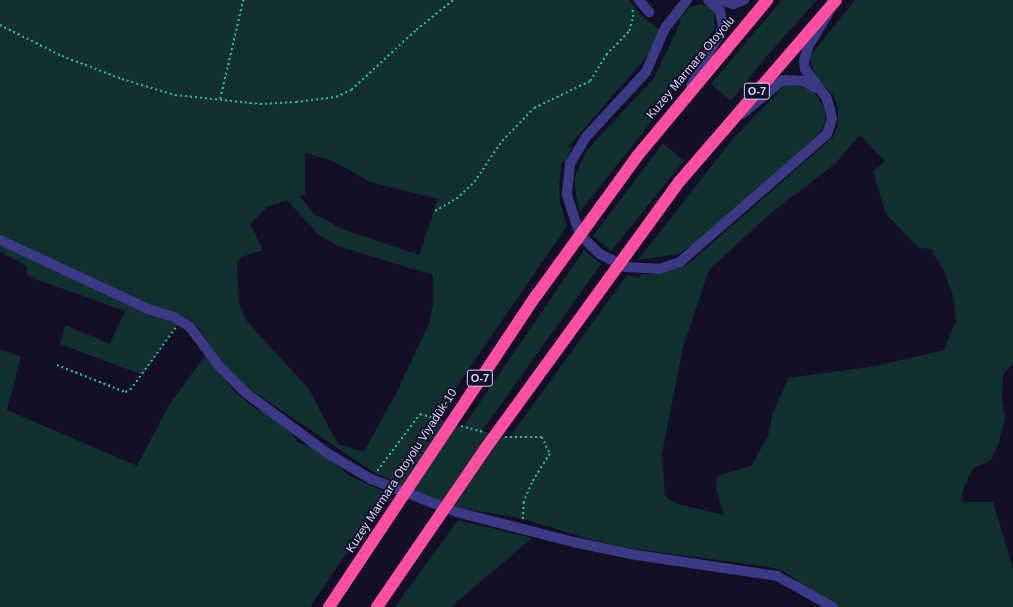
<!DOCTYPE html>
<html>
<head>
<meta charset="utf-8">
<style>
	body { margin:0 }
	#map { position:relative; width:1013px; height:607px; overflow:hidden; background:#130f26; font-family:Helvetica,sans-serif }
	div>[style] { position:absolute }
	.green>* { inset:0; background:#12302f }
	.path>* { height:1.5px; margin-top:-0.75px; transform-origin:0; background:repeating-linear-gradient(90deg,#2fb8b0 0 2px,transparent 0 5px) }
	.minor>* { height:10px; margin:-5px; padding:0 5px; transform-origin:5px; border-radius:5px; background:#3d3a85 }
	.highway>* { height:12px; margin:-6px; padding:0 6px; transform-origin:6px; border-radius:6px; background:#ff4fa3 }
	.highway-bridge>* { height:12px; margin:-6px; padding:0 6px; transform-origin:6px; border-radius:6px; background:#ff4fa3 }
	span { translate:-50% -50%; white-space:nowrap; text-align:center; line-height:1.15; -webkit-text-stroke:3.5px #130f26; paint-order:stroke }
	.shield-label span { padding:1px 3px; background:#130f26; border:1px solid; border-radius:3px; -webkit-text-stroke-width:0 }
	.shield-label { font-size:11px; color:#d9d4ff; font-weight:700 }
	.street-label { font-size:12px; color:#d9d4ff }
</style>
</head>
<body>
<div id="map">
	<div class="green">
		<i style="clip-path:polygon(evenodd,0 0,629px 0,641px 15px,660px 30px,645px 59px,568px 147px,573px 146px,565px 162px,562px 162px,559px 186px,560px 202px,567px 226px,435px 418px,463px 427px,584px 250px,601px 264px,482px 431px,509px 438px,627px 275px,639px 278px,642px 274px,663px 273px,682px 267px,693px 260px,833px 137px,838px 125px,838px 107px,833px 95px,815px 76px,809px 57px,855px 0,1013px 0,1013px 363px,1003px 374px,1002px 398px,1005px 419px,999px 442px,991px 460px,973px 469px,963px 490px,961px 502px,993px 502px,1013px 569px,1013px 607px,833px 607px,795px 586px,798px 581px,783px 571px,770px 567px,628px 548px,589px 539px,524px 519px,460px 508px,413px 491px,370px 470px,242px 384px,216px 355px,199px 328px,187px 318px,143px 302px,0 236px,0 0,860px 135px,885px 161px,873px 171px,886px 214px,919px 248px,931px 249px,944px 271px,953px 296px,956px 320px,944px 350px,876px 366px,788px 378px,772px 415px,768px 436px,751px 466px,717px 476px,716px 489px,724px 515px,675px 503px,665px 496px,662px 454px,683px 347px,709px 270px,771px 213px,835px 164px,860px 135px,0 0,305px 153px,333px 161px,370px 182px,438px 199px,419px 255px,342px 229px,314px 214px,300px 196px,305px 194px,305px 153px,0 0,287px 200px,319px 235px,338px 246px,433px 275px,433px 306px,429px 324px,395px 395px,364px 452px,338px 444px,308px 388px,260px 336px,246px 320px,239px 304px,237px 265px,241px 257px,263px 250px,250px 224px,267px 207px,287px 200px)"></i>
		<i style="clip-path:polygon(782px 0,817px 0,765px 58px,731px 101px,711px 84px)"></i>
		<i style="clip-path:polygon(699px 4px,708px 6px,714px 12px,715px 28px,644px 131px,579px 213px,574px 179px,586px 151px,654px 78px,681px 21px,679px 19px,690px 7px)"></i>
		<i style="clip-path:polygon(787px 83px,811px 90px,818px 97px,825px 110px,825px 122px,821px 132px,719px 227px,679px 254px,638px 260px,731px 141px)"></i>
		<i style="clip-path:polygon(663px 143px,684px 161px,611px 251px,593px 236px)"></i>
		<i style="clip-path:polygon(0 244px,120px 302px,178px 324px,143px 375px,60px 344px,65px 325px,110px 344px,125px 311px,30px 277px,26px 273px,27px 266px,0 252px)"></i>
		<i style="clip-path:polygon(0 350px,21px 356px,7px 410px,137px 466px,169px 405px,205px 356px,236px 393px,256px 409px,273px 416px,286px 426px,299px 443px,314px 447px,350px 476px,387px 493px,310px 607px,0 607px)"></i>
		<i style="clip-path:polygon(458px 520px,532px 538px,451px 607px,395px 607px)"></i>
	</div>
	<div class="path">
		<i style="left:0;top:25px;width:69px;rotate:26.6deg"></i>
		<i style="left:62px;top:56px;width:64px;rotate:21deg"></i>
		<i style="left:122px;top:79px;width:55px;rotate:16.8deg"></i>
		<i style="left:175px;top:95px;width:85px;rotate:6deg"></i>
		<i style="left:260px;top:104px;width:36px;rotate:-3deg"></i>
		<i style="left:296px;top:102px;width:40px;rotate:-7.1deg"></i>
		<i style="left:336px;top:97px;width:17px;rotate:-25deg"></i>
		<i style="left:351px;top:90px;width:88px;rotate:-42.7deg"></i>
		<i style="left:416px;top:30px;width:48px;rotate:-39deg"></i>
		<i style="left:220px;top:99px;width:102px;rotate:-76.9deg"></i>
		<i style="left:435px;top:211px;width:24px;rotate:-30deg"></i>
		<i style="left:456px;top:199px;width:25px;rotate:-43deg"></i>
		<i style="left:474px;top:182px;width:50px;rotate:-55.7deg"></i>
		<i style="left:502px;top:141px;width:46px;rotate:-45.9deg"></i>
		<i style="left:534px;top:108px;width:62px;rotate:-25.7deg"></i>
		<i style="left:590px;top:81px;width:31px;rotate:-58deg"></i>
		<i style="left:606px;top:55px;width:33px;rotate:-46deg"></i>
		<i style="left:629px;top:31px;width:15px;rotate:-74deg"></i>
		<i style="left:633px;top:17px;width:10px;rotate:-96deg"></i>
		<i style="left:57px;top:365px;width:73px;rotate:21.7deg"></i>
		<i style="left:125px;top:392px;width:5px;rotate:-22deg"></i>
		<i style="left:130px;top:390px;width:78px;rotate:-53.9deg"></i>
		<i style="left:461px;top:426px;width:24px;rotate:15deg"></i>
		<i style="left:505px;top:437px;width:37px"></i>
		<i style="left:542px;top:437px;width:19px;rotate:65deg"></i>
		<i style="left:550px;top:454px;width:34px;rotate:122deg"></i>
		<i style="left:532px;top:483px;width:21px;rotate:113deg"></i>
		<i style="left:524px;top:502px;width:18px;rotate:93deg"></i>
		<i style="left:377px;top:471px;width:71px;rotate:-53deg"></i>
		<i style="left:420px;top:414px;width:23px;rotate:15deg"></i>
	</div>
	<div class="minor">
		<i style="left:639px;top:0;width:16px;rotate:50deg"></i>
		<i style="left:687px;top:0;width:36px;rotate:128deg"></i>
		<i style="left:665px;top:28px;width:48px;rotate:113.4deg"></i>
		<i style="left:646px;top:72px;width:88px;rotate:132.7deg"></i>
		<i style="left:586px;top:137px;width:31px;rotate:121deg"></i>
		<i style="left:570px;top:164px;width:31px;rotate:96deg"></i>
		<i style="left:567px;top:195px;width:42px;rotate:72deg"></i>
		<i style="left:580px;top:235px;width:28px;rotate:44deg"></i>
		<i style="left:600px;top:254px;width:28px;rotate:27deg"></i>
		<i style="left:625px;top:267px;width:34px;rotate:3deg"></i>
		<i style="left:659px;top:269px;width:22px;rotate:-18deg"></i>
		<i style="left:680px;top:262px;width:195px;rotate:-41deg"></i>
		<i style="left:827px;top:134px;width:16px;rotate:-72deg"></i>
		<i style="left:832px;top:119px;width:10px;rotate:-101deg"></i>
		<i style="left:830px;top:109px;width:13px;rotate:-108deg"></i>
		<i style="left:826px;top:97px;width:35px;rotate:-127deg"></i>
		<i style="left:805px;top:69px;width:8px;rotate:-97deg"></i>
		<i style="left:804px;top:61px;width:15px;rotate:-74deg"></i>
		<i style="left:808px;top:47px;width:39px;rotate:-59deg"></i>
		<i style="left:718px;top:0;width:16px;rotate:15deg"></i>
		<i style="left:733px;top:4px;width:12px;rotate:-20deg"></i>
		<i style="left:691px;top:86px;width:67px;rotate:-61.5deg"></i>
		<i style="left:723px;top:27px;width:16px;rotate:-101deg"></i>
		<i style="left:720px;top:11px;width:16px;rotate:-137deg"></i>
		<i style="left:742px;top:114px;width:53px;rotate:-39.7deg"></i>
		<i style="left:783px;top:80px;width:20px;rotate:3deg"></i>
		<i style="left:803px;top:81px;width:15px;rotate:28deg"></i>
		<i style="left:0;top:240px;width:163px;rotate:25deg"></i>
		<i style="left:148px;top:309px;width:27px;rotate:17deg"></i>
		<i style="left:174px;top:317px;width:19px;rotate:32deg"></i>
		<i style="left:190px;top:327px;width:49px;rotate:53.4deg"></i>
		<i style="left:219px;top:366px;width:38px;rotate:45deg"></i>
		<i style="left:246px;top:393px;width:101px;rotate:36.5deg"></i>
		<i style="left:327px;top:453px;width:51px;rotate:30.6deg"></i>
		<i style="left:371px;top:479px;width:91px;rotate:21.2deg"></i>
		<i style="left:456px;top:512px;width:122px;rotate:14.3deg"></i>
		<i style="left:574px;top:542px;width:57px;rotate:12.1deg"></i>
		<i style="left:630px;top:554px;width:149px;rotate:8.5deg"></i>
		<i style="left:777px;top:576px;width:64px;rotate:29deg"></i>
	</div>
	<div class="highway">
		<i style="left:638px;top:155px;width:202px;rotate:-50.2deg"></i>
		<i style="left:679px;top:182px;width:240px;rotate:-49.2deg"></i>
	</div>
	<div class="highway-bridge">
		<i style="left:329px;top:607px;width:374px;rotate:-56.4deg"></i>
		<i style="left:536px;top:296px;width:174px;rotate:-54.1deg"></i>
		<i style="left:377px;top:607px;width:191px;rotate:-55.6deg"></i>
		<i style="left:485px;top:449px;width:330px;rotate:-54deg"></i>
	</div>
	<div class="shield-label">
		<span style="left:757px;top:91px">O-7</span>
		<span style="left:480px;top:378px">O-7</span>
	</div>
	<div class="street-label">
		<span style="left:691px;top:68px;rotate:-50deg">Kuzey Marmara Otoyolu</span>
		<span style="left:402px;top:471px;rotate:-57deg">Kuzey Marmara Otoyolu Viyadük-10</span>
	</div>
</div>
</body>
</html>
